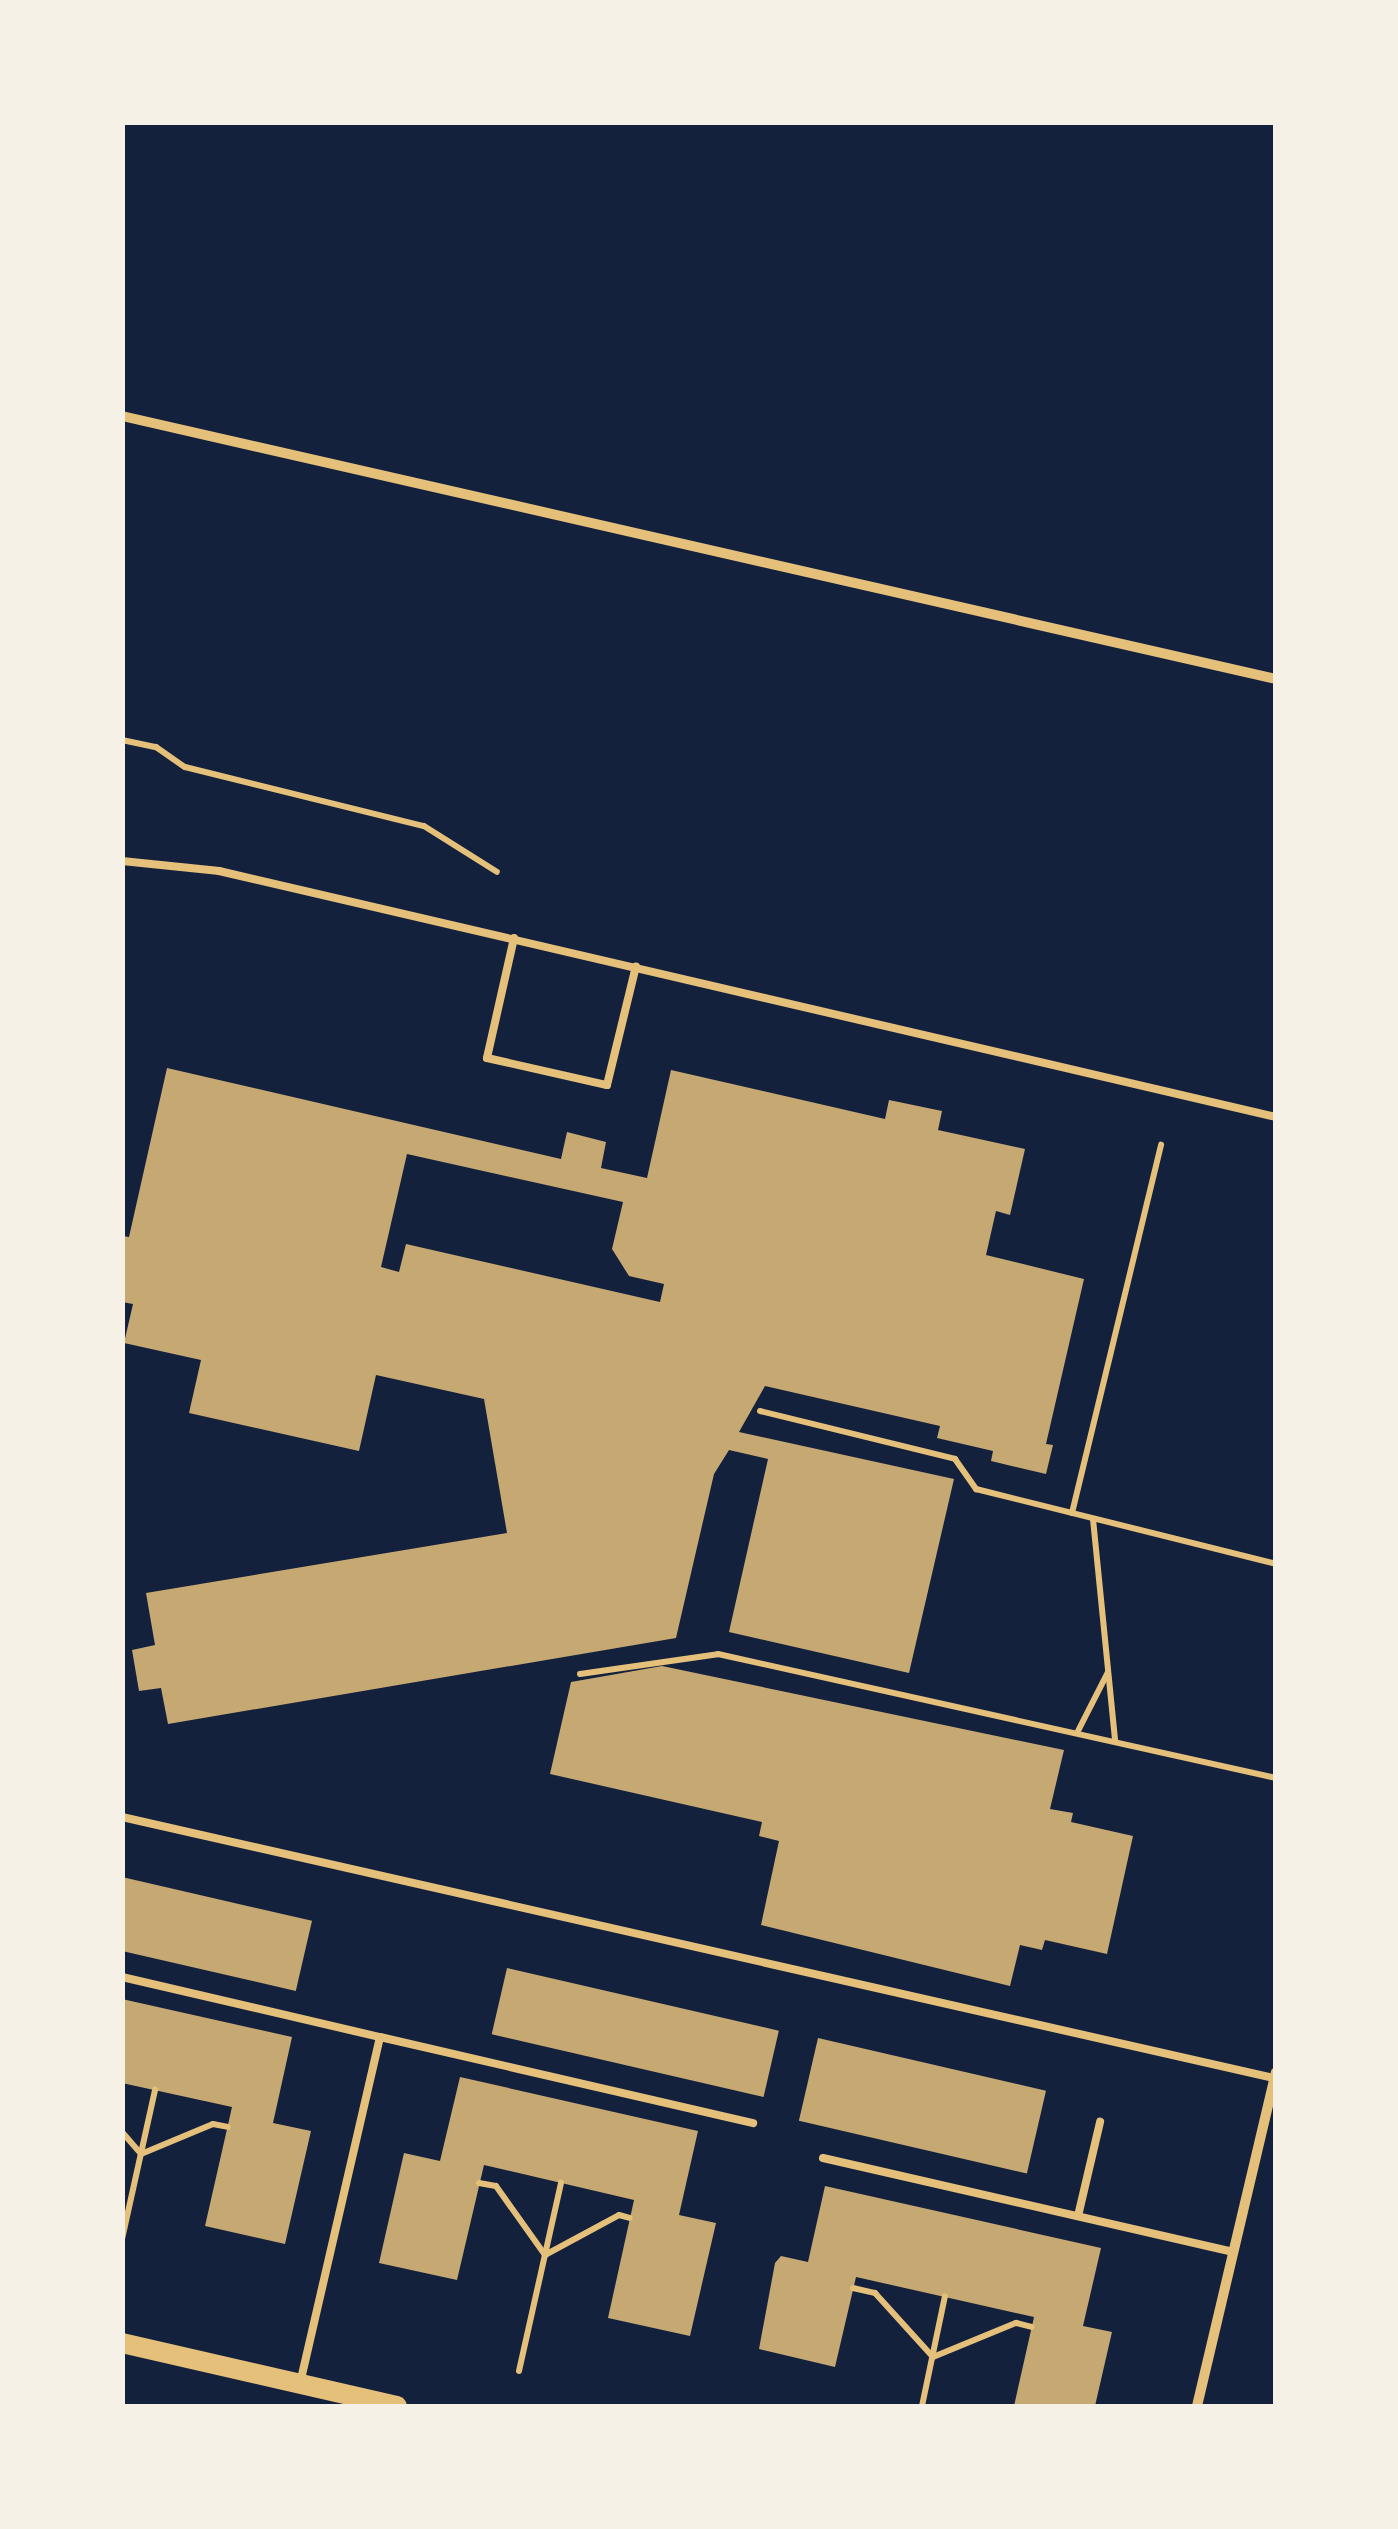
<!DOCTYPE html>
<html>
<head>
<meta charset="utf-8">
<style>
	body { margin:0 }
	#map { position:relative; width:1398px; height:2529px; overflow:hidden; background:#14213d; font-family:Commissioner,sans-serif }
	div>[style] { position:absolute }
	.building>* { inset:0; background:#c6a872; transform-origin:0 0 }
	.path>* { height:6px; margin:-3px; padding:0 3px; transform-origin:3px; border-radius:3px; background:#e5c07b }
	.service>* { height:8px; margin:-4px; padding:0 4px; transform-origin:4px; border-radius:4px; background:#e5c07b }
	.minor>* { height:10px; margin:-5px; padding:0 5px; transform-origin:5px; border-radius:5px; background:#e5c07b }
	.secondary>* { height:20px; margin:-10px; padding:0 10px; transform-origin:10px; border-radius:10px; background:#e5c07b }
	span { translate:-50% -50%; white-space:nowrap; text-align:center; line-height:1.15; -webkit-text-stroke:8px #f6f1e7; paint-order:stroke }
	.frame { position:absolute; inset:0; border:125px solid #f6f1e7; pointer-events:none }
</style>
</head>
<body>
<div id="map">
	<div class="building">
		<i style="clip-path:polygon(evenodd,167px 1068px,561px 1159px,567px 1132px,606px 1142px,601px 1168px,647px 1178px,671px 1070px,885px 1119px,889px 1100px,942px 1111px,938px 1130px,1025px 1149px,1010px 1215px,996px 1211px,986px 1255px,1084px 1279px,1046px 1444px,1053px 1445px,1046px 1474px,991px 1461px,993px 1451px,937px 1438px,940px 1426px,765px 1386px,739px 1432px,954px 1479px,909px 1673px,729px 1632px,768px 1459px,729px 1450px,714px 1474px,676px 1638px,168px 1724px,161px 1688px,139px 1691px,132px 1650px,155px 1645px,146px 1593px,507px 1533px,484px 1399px,376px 1375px,359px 1451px,189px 1413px,201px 1360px,124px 1343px,133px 1304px,122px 1302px,122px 1236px,129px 1237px,167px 1068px,407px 1154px,623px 1202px,612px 1249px,629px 1276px,664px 1284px,660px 1302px,406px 1244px,399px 1272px,381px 1267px,407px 1154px)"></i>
		<i style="clip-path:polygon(662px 1666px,1064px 1750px,1050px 1809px,1073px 1813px,1071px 1822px,1133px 1836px,1107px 1954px,1045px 1940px,1042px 1950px,1020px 1945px,1010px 1986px,761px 1925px,779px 1841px,759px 1836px,762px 1822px,550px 1774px,571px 1682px)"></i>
		<i style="left:122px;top:1877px;width:195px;height:72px;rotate:13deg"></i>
		<i style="left:507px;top:1968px;width:279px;height:68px;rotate:13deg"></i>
		<i style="clip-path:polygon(122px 1999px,292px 2037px,273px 2123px,311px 2131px,285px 2244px,205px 2226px,232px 2107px,122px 2083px)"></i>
		<i style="left:818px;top:2038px;width:234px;height:85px;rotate:13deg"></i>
		<i style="clip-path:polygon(460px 2077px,698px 2131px,679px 2215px,716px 2223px,690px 2336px,608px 2318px,634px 2200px,484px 2165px,457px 2280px,379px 2263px,404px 2153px,440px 2161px)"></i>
		<i style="clip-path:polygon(825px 2186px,1101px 2248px,1083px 2326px,1112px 2332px,1095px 2406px,1014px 2406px,1034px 2317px,856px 2277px,835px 2367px,759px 2349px,775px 2263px,781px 2256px,808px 2262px)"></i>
	</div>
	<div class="path">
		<i style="left:122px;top:740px;width:35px;rotate:12deg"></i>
		<i style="left:156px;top:747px;width:35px;rotate:35deg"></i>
		<i style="left:185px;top:767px;width:246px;rotate:13.9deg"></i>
		<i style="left:424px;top:826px;width:86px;rotate:32.2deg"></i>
		<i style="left:760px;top:1411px;width:201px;rotate:13.8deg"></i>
		<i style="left:955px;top:1459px;width:37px;rotate:55deg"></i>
		<i style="left:976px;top:1489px;width:309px;rotate:14deg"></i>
		<i style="left:1072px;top:1513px;width:379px;rotate:-76.4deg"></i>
		<i style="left:1093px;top:1519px;width:222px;rotate:84.3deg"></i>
		<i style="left:580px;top:1674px;width:139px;rotate:-8.2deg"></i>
		<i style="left:718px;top:1654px;width:572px;rotate:12.53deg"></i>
		<i style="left:1078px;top:1731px;width:66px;rotate:-63deg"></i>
		<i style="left:122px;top:2132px;width:29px;rotate:49deg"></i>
		<i style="left:141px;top:2154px;width:78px;rotate:-22.6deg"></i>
		<i style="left:213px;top:2124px;width:15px;rotate:11deg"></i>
		<i style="left:479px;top:2183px;width:17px;rotate:10deg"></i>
		<i style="left:496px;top:2186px;width:85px;rotate:54.6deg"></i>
		<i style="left:545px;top:2255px;width:84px;rotate:-28.4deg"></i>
		<i style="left:619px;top:2215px;width:11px;rotate:15deg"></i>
		<i style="left:122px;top:2239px;width:153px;rotate:-77.5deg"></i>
		<i style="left:853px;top:2288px;width:23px;rotate:13deg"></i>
		<i style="left:875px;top:2293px;width:86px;rotate:47.8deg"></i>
		<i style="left:933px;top:2357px;width:90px;rotate:-22.3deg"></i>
		<i style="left:1016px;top:2323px;width:16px;rotate:14deg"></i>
		<i style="left:519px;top:2371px;width:193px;rotate:-77.4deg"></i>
		<i style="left:922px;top:2406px;width:112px;rotate:-78.2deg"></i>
	</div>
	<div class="service">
		<i style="left:122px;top:861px;width:98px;rotate:5.9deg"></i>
		<i style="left:219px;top:871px;width:1085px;rotate:13.1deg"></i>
		<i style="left:514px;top:938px;width:123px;rotate:102.7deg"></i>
		<i style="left:487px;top:1058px;width:123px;rotate:12.7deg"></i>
		<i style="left:607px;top:1085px;width:122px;rotate:-76.3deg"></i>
		<i style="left:122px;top:1817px;width:1181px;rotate:12.77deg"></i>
		<i style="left:122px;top:1977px;width:265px;rotate:13.1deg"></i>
		<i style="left:380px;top:2037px;width:352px;rotate:103deg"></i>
		<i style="left:380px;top:2037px;width:383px;rotate:13deg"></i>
		<i style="left:823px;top:2158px;width:421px;rotate:12.9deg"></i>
		<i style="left:1078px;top:2216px;width:97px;rotate:-76.8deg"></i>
	</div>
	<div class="minor">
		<i style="left:122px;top:416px;width:1184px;rotate:12.84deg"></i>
		<i style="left:1197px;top:2406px;width:343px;rotate:-76.7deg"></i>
	</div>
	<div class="secondary">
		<i style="left:122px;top:2343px;width:282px;rotate:12.9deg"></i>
	</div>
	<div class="frame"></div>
</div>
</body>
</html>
